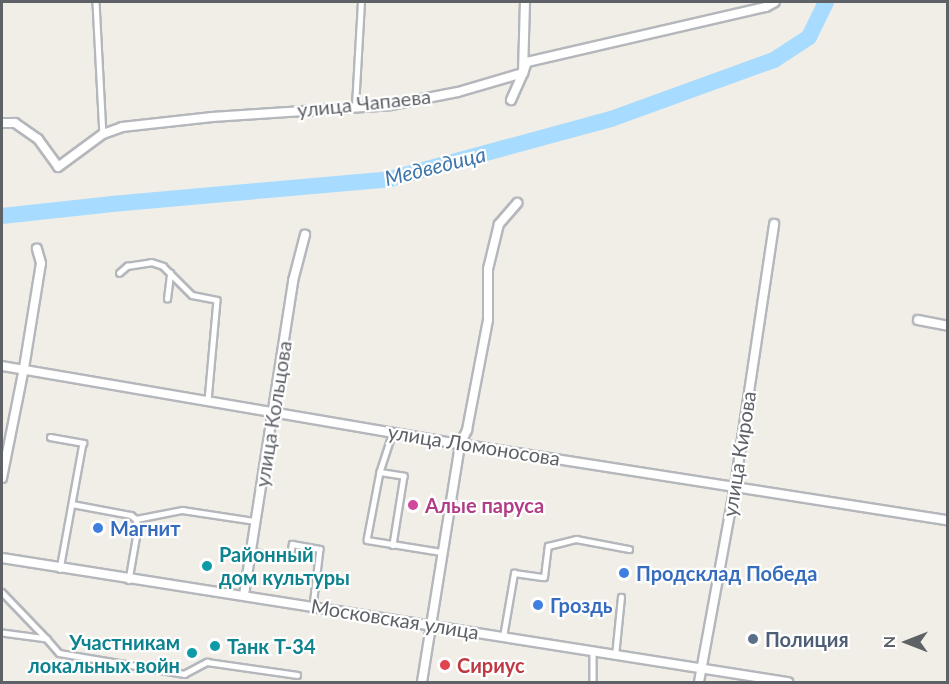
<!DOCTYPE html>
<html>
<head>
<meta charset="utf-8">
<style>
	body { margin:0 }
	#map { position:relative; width:949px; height:684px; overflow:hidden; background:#f0eee6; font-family:Lato,sans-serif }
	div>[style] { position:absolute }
	.river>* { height:16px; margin:-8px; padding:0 8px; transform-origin:8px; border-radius:8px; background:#a7dbff }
	.roads { filter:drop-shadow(2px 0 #b4b7bb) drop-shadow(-2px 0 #b4b7bb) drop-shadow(0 2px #b4b7bb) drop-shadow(0 -2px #b4b7bb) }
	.service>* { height:4.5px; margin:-2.25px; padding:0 2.25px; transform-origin:2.25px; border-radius:2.25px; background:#fff }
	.minor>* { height:8px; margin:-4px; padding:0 4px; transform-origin:4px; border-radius:4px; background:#fff }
	.dots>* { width:16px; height:16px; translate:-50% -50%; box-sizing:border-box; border:3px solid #fff; border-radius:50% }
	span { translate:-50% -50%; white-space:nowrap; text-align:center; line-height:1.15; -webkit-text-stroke:4.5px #fff; paint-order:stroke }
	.street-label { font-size:20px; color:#5e6267 }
	.hotel-label { font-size:20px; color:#b23c85; font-weight:700 }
	.left { translate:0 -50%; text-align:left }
	.shop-label { font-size:20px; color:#366cbe; font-weight:700 }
	.culture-label { font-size:20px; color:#0d838f; font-weight:700 }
	.right { translate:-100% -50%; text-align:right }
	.service-label { font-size:20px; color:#4e5e75; font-weight:700 }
	.health-label { font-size:20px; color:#be3a42; font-weight:700 }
	.water-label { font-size:21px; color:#3e76ab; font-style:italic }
	.frame { position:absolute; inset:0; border:3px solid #5e6267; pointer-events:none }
	.north { position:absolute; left:877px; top:612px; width:60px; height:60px; -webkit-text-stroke:4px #fff; paint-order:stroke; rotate:270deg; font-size:16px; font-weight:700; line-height:24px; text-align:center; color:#5e6267 }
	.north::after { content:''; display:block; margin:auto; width:21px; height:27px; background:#5e6267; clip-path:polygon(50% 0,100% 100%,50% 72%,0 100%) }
</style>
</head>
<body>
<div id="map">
	<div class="river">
		<i style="left:2px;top:216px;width:111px;rotate:-6.2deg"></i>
		<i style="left:112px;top:204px;width:279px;rotate:-5.1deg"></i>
		<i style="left:390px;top:179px;width:229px;rotate:-15.2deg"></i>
		<i style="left:611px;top:119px;width:173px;rotate:-19.9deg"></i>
		<i style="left:774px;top:60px;width:42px;rotate:-33.3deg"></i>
		<i style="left:809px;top:37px;width:39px;rotate:-64deg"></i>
	</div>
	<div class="roads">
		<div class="service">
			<i style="left:96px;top:2px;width:132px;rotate:87deg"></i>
			<i style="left:355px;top:106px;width:104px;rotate:-86.7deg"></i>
			<i style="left:119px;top:273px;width:11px;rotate:-41deg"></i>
			<i style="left:127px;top:266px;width:24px;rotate:-9deg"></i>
			<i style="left:151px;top:262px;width:13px;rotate:18deg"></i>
			<i style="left:163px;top:266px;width:41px;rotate:45deg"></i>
			<i style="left:192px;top:295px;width:25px;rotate:11deg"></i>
			<i style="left:217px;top:300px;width:100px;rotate:95.1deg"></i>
			<i style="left:167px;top:299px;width:26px;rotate:-83deg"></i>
			<i style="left:393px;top:432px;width:42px;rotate:108deg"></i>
			<i style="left:380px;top:472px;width:69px;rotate:100.8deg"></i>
			<i style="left:367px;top:540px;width:75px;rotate:9.2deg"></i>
			<i style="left:50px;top:437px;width:34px;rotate:10deg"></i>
			<i style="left:83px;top:443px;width:128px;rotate:100.3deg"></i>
			<i style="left:380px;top:472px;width:24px;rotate:9deg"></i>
			<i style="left:404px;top:476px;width:70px;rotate:99.1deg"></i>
			<i style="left:72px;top:504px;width:60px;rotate:10.6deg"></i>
			<i style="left:131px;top:515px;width:6px;rotate:39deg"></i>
			<i style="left:136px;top:519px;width:9px;rotate:77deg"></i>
			<i style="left:138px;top:528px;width:53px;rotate:99.8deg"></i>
			<i style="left:136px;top:519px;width:47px;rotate:-11.1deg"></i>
			<i style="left:182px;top:510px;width:74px;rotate:8.6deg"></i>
			<i style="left:251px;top:552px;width:39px;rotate:6deg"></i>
			<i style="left:290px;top:556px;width:12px;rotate:-81deg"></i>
			<i style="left:292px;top:544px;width:28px;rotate:10deg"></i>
			<i style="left:320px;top:549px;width:57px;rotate:97deg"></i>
			<i style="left:2px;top:592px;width:65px;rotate:46.2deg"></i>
			<i style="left:47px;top:639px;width:45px;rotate:-172.4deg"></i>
			<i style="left:503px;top:637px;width:65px;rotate:-80.2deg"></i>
			<i style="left:514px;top:573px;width:30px;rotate:8deg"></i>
			<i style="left:544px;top:577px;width:31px;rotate:-83deg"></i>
			<i style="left:548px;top:546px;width:29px;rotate:-14deg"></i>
			<i style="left:576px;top:539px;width:54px;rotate:10.7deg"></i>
			<i style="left:47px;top:639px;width:18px;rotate:49deg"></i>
			<i style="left:59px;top:653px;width:127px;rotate:9.5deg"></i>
			<i style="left:184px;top:674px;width:26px;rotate:-28deg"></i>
			<i style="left:207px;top:662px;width:91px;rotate:8.2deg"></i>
			<i style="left:593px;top:652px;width:30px;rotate:90deg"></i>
			<i style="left:615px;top:656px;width:59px;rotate:-84.2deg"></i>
		</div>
		<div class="minor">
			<i style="left:511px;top:100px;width:30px;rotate:-66deg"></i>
			<i style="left:523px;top:73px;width:71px;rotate:-88.4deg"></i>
			<i style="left:2px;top:123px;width:13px"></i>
			<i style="left:15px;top:123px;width:28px;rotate:35deg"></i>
			<i style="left:38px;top:139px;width:34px;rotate:54deg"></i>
			<i style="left:58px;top:167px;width:56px;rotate:-36.3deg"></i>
			<i style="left:103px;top:134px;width:20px;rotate:-20deg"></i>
			<i style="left:122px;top:127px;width:91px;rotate:-6.3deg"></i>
			<i style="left:212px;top:117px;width:179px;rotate:-3.8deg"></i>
			<i style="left:391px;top:105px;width:68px;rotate:-11deg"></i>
			<i style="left:458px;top:92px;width:68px;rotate:-16.3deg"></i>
			<i style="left:523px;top:73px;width:12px;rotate:-70deg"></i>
			<i style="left:527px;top:62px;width:245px;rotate:-13deg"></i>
			<i style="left:766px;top:7px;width:10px;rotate:-29deg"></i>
			<i style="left:918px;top:320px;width:31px;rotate:11deg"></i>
			<i style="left:2px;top:366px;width:465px;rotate:9.7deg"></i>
			<i style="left:460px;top:444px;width:494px;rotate:8.9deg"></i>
			<i style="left:2px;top:478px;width:112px;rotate:-78.7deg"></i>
			<i style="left:24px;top:368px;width:106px;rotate:-80.8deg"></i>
			<i style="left:41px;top:263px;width:15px;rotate:-106deg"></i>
			<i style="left:2px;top:558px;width:796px;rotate:8.97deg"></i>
			<i style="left:244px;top:595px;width:318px;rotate:-81.1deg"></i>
			<i style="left:293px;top:281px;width:48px;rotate:-75.4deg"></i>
			<i style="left:422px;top:682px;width:241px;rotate:-80.9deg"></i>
			<i style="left:460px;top:444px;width:16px;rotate:-63deg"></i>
			<i style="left:467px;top:430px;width:112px;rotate:-79.2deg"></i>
			<i style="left:488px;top:320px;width:51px;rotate:-90deg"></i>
			<i style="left:488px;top:269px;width:46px;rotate:-76.3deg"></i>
			<i style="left:499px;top:224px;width:28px;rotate:-49deg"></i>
			<i style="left:699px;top:682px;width:199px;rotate:-79.6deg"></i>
			<i style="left:735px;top:486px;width:265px;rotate:-81.5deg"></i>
		</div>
	</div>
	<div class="dots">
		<i style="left:413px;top:505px;background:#d1479c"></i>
		<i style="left:98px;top:528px;background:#3f7fe0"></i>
		<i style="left:207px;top:566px;background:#0f9aa8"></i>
		<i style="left:624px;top:573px;background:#3f7fe0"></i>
		<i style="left:538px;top:605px;background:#3f7fe0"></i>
		<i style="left:753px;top:639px;background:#5c6f8a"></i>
		<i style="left:215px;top:646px;background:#0f9aa8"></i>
		<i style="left:192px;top:653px;background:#0f9aa8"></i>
		<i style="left:445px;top:665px;background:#e0444e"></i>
	</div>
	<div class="street-label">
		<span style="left:364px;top:103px;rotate:-6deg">улица Чапаева</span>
		<span style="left:273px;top:414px;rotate:-81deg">улица Кольцова</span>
		<span style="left:474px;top:445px;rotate:9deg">улица Ломоносова</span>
		<span style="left:739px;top:454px;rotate:-81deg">улица Кирова</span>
		<span style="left:395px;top:619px;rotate:9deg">Московская улица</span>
	</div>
	<div class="hotel-label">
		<span class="left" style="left:425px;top:505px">Алые паруса</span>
	</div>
	<div class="shop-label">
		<span class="left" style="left:110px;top:528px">Магнит</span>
		<span class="left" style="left:636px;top:573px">Продсклад Победа</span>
		<span class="left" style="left:550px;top:605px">Гроздь</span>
	</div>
	<div class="culture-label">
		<span class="left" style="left:219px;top:566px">Районный<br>дом культуры</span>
		<span class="right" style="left:180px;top:654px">Участникам<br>локальных войн</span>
		<span class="left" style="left:227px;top:646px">Танк Т-34</span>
	</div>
	<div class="service-label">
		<span class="left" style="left:765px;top:639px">Полиция</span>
	</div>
	<div class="health-label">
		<span class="left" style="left:457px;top:665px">Сириус</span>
	</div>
	<div class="water-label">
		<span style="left:435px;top:166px;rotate:-14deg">Медведица</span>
	</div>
	<div class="frame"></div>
	<div class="north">N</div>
</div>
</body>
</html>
